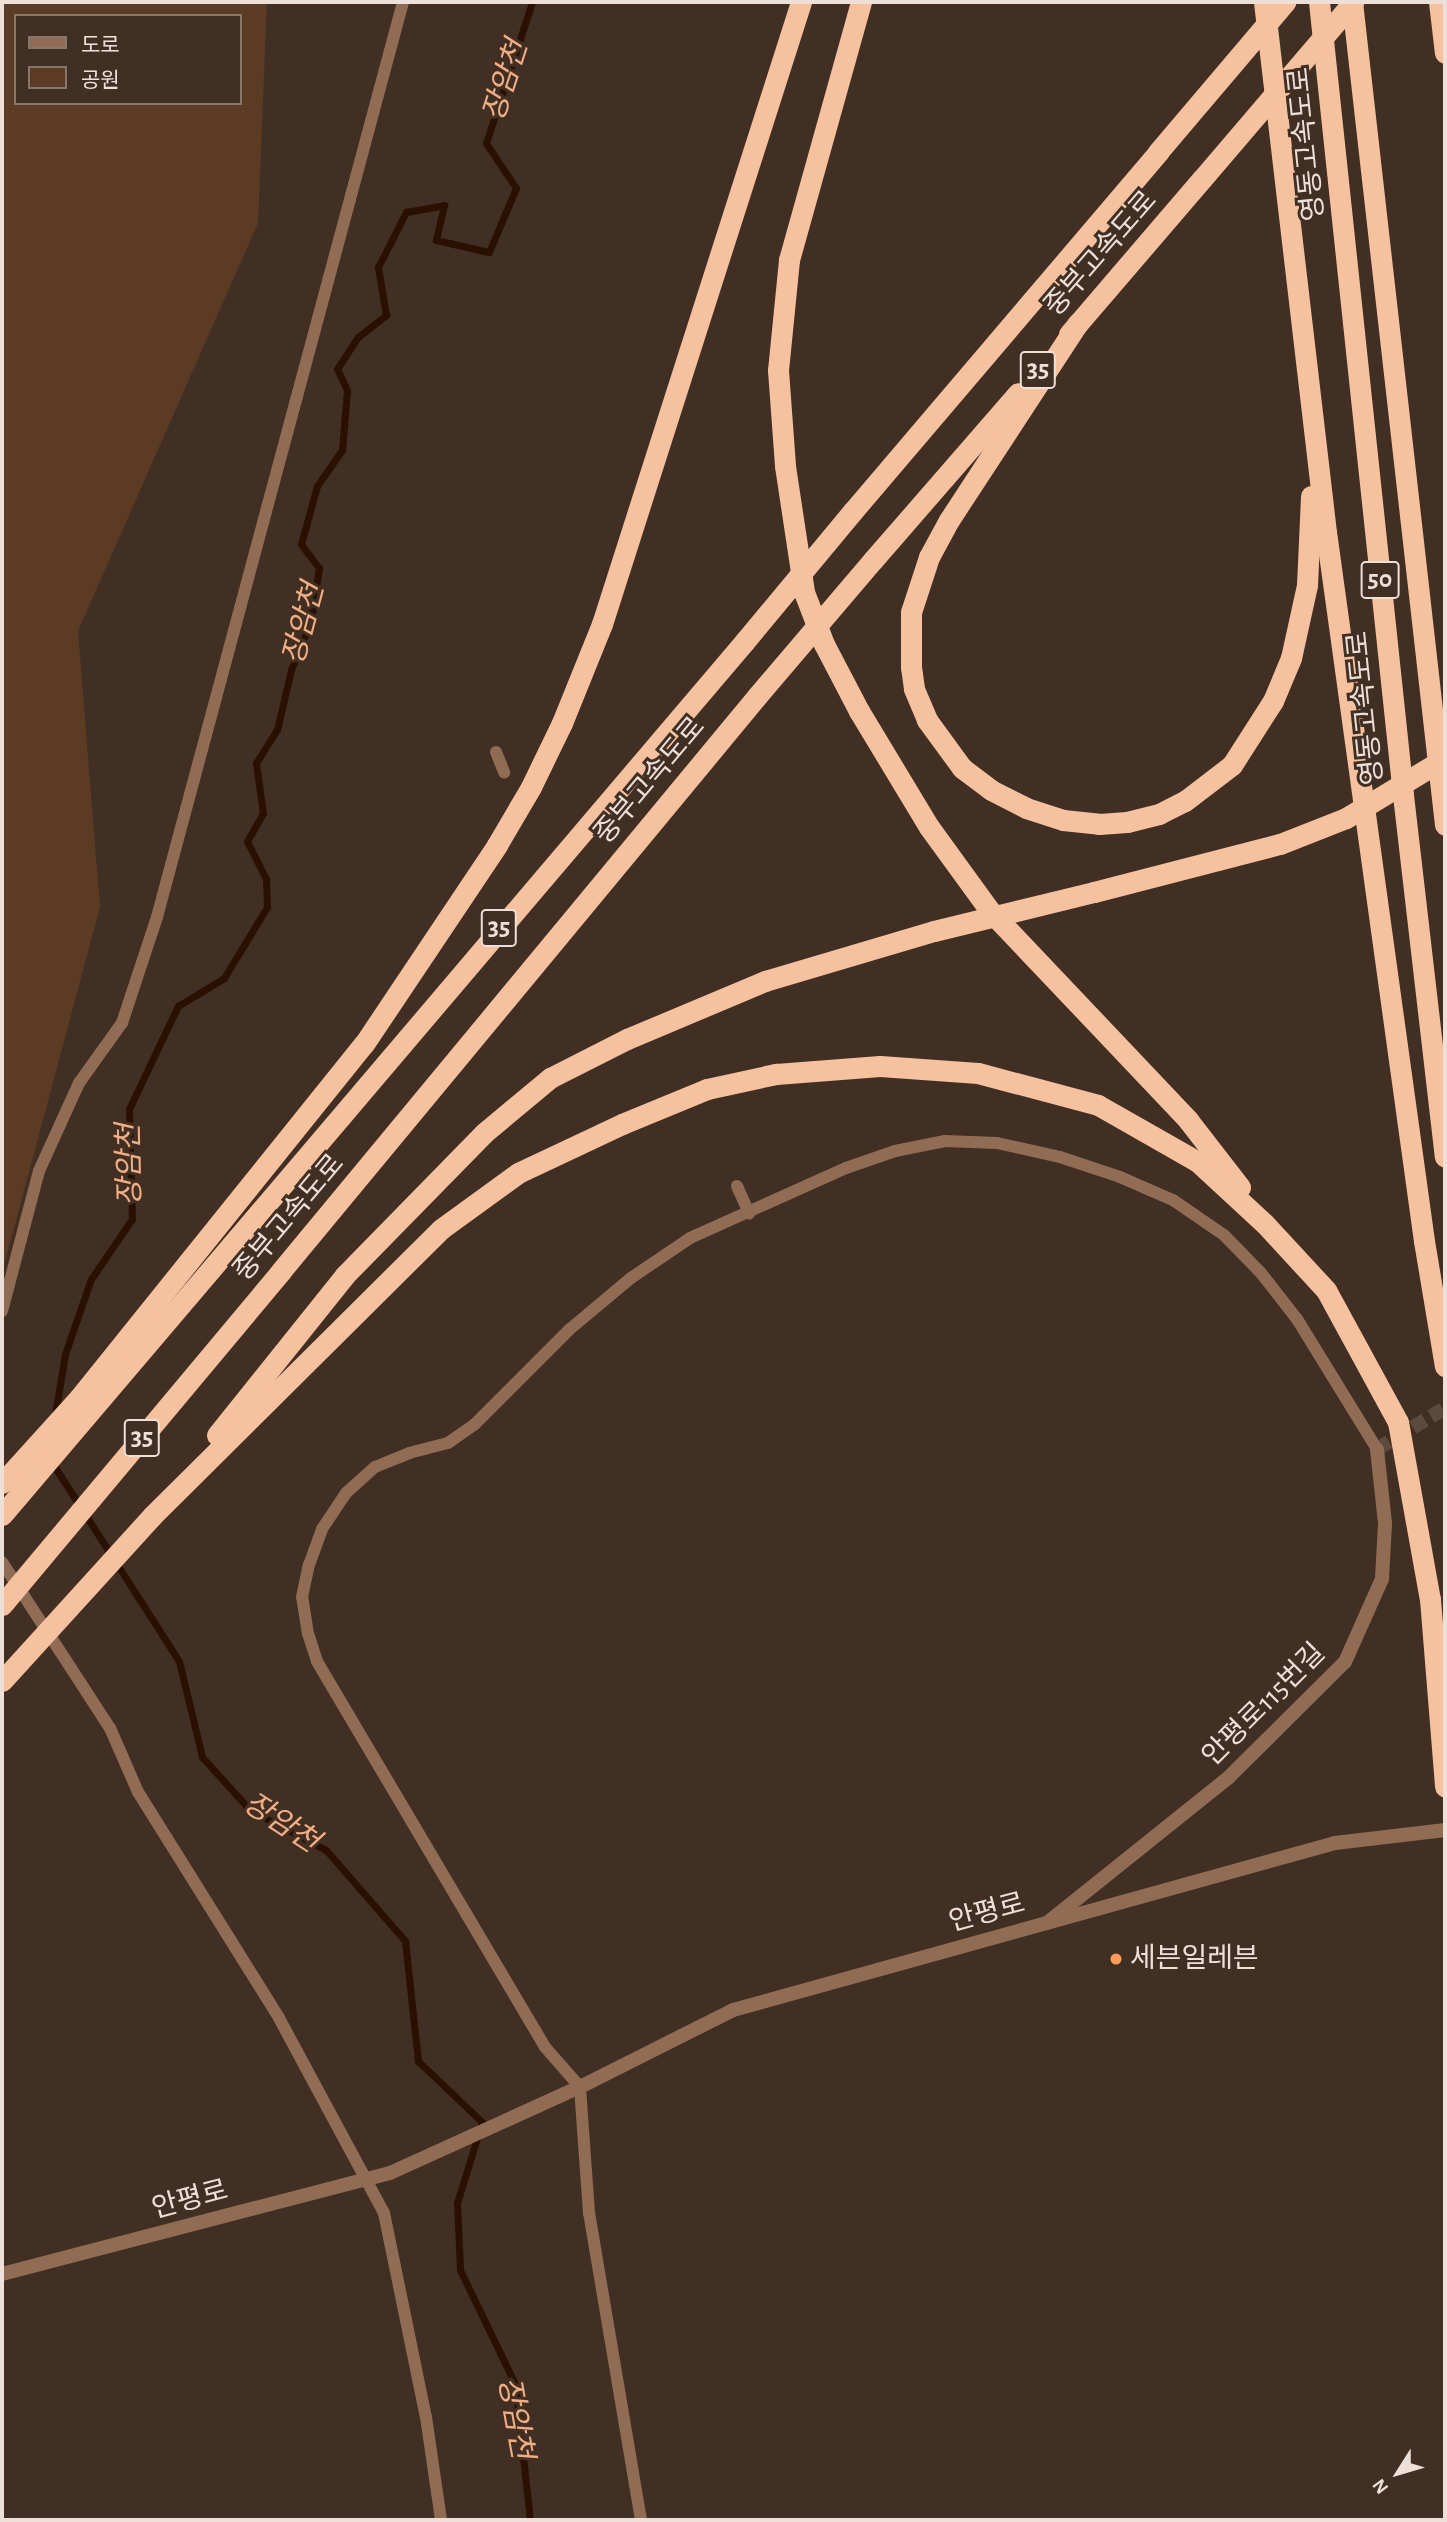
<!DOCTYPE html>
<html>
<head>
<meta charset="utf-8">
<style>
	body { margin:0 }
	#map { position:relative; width:1447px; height:2522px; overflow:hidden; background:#422f23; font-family:"Alegreya Sans","Noto Sans KR",sans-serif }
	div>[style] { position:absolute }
	.green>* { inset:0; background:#5c3b25 }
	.stream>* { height:7px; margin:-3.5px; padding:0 3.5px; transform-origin:3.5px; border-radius:3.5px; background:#2a1000 }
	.minor-tunnel>* { height:14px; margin-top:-7px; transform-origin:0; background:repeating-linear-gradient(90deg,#5c4a3e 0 14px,transparent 0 21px) }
	.service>* { height:12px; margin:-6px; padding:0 6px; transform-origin:6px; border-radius:6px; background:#906c55 }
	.minor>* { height:14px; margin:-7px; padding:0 7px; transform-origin:7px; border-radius:7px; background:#906c55 }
	.tertiary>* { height:14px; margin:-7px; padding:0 7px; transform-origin:7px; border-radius:7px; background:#906c55 }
	.motorway>* { height:21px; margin:-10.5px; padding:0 10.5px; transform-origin:10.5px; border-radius:10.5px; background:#f6c19f }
	.motorway-bridge>* { height:21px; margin:-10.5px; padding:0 10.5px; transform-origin:10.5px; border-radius:10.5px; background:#f6c19f }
	.dots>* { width:19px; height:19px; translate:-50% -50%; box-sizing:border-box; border:4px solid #422f23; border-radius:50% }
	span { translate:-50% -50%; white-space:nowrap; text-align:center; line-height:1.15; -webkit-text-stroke:6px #422f23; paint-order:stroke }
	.shield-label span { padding:2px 5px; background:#422f23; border:2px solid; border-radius:5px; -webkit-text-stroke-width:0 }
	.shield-label { font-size:26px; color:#ece0d8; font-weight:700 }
	.street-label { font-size:28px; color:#ece0d8 }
	.poi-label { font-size:28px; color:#ece0d8 }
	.left { translate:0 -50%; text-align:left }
	.water-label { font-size:30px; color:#f1ae84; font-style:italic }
	.frame { position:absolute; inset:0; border:4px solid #ece0d8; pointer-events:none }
	.legend { position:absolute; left:14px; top:14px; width:228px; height:91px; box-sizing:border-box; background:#422f23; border:2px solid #86766b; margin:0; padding:9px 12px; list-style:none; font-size:21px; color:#ece0d8 }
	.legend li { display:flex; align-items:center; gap:14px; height:35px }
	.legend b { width:35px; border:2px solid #86766b }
	.north { position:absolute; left:1363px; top:2438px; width:70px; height:70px; -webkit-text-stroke:5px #422f23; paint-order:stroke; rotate:233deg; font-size:19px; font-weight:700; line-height:28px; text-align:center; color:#ece0d8 }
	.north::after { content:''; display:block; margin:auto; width:24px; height:32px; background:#ece0d8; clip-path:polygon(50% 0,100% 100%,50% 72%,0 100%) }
</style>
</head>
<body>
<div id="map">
	<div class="green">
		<i style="clip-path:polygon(evenodd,2px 2px,267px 2px,258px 223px,78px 631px,100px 907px,2px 1273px,2px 2px,16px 16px,240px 16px,240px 103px,16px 103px,16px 16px)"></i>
	</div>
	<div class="stream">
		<i style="left:55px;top:1415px;width:62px;rotate:-80.7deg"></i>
		<i style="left:65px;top:1354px;width:79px;rotate:-70.9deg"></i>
		<i style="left:91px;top:1279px;width:73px;rotate:-55.7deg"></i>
		<i style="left:132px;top:1219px;width:110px;rotate:-91.6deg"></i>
		<i style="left:129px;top:1109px;width:114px;rotate:-64.6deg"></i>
		<i style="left:178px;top:1006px;width:54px;rotate:-31.3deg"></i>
		<i style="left:224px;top:978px;width:83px;rotate:-58.8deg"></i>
		<i style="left:267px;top:907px;width:28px;rotate:-92deg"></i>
		<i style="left:266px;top:879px;width:42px;rotate:-116.6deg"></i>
		<i style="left:247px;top:841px;width:32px;rotate:-60deg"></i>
		<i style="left:263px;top:813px;width:50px;rotate:-98deg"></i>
		<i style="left:256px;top:763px;width:39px;rotate:-58deg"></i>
		<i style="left:277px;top:730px;width:62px;rotate:-76.9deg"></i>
		<i style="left:291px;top:670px;width:54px;rotate:-68.2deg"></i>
		<i style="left:311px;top:620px;width:53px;rotate:-81.3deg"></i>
		<i style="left:319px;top:568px;width:30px;rotate:-127deg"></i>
		<i style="left:301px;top:544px;width:60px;rotate:-74.6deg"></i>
		<i style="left:317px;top:486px;width:44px;rotate:-55.2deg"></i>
		<i style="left:342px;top:450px;width:60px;rotate:-85.2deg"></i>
		<i style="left:347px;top:390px;width:23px;rotate:-115deg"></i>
		<i style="left:337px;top:369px;width:38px;rotate:-57deg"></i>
		<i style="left:358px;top:337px;width:36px;rotate:-38deg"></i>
		<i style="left:386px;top:315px;width:49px;rotate:-99.5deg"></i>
		<i style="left:378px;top:267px;width:62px;rotate:-63deg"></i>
		<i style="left:406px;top:212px;width:39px;rotate:-10deg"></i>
		<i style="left:444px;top:205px;width:36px;rotate:103deg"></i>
		<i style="left:436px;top:240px;width:54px;rotate:12.8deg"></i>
		<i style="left:489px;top:252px;width:69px;rotate:-67.1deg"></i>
		<i style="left:516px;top:188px;width:54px;rotate:-123.7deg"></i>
		<i style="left:486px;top:143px;width:148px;rotate:-71.9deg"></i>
		<i style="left:51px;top:1461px;width:237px;rotate:57.4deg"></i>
		<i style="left:179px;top:1661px;width:99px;rotate:76.5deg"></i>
		<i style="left:202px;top:1757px;width:72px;rotate:47.8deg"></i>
		<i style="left:250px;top:1810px;width:86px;rotate:27.8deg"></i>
		<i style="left:326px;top:1850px;width:121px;rotate:49deg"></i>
		<i style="left:405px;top:1941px;width:121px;rotate:83.8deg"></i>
		<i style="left:418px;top:2061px;width:88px;rotate:43.6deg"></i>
		<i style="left:482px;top:2122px;width:85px;rotate:107.2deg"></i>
		<i style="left:457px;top:2203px;width:67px;rotate:87.4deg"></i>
		<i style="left:460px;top:2270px;width:127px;rotate:64.2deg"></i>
		<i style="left:515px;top:2384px;width:137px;rotate:83.7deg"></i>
	</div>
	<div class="minor-tunnel">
		<i style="left:1377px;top:1449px;width:79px;rotate:-31.1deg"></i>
	</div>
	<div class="service">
		<i style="left:496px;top:752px;width:22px;rotate:68deg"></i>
		<i style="left:737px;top:1186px;width:30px;rotate:66deg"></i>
		<i style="left:2px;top:1311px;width:145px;rotate:-75.2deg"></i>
		<i style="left:39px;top:1171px;width:97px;rotate:-65.6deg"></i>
		<i style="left:79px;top:1083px;width:74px;rotate:-54.4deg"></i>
		<i style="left:122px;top:1023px;width:112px;rotate:-71.7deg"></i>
		<i style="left:157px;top:917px;width:947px;rotate:-74.95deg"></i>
		<i style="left:2px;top:1562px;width:198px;rotate:57deg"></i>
		<i style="left:110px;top:1728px;width:70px;rotate:66.4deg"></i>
		<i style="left:138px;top:1792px;width:266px;rotate:58deg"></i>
		<i style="left:279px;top:2018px;width:221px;rotate:61.7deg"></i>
		<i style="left:384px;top:2213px;width:208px;rotate:78.4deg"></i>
		<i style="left:426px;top:2417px;width:104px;rotate:81.7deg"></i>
		<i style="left:641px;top:2520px;width:311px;rotate:-99.6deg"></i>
		<i style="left:589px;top:2213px;width:126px;rotate:-94.1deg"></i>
		<i style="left:580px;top:2087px;width:53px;rotate:-131.2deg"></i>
		<i style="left:545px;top:2047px;width:448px;rotate:-120.6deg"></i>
		<i style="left:317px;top:1661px;width:28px;rotate:-108deg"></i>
		<i style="left:308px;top:1634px;width:37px;rotate:-99deg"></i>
		<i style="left:302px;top:1597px;width:33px;rotate:-78deg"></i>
		<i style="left:309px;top:1565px;width:38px;rotate:-70deg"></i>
		<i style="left:322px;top:1529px;width:43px;rotate:-56.3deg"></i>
		<i style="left:346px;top:1493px;width:39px;rotate:-42deg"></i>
		<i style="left:375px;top:1467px;width:37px;rotate:-22deg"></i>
		<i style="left:409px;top:1453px;width:40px;rotate:-14.4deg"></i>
		<i style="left:448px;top:1443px;width:32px;rotate:-35deg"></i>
		<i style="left:474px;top:1425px;width:136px;rotate:-45deg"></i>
		<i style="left:570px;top:1329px;width:80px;rotate:-39.9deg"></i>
		<i style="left:631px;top:1278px;width:71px;rotate:-34.1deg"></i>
		<i style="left:690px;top:1238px;width:171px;rotate:-24.2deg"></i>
		<i style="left:846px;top:1168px;width:52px;rotate:-19.1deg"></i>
		<i style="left:895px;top:1151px;width:51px;rotate:-11.3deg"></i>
		<i style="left:945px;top:1141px;width:52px;rotate:2.2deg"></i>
		<i style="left:997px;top:1143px;width:65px;rotate:12.5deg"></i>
		<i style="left:1060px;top:1157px;width:63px;rotate:18.4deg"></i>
		<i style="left:1120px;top:1177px;width:58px;rotate:23.5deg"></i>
		<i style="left:1173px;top:1200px;width:62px;rotate:34.5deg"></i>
		<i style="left:1224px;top:1235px;width:53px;rotate:45.8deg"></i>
		<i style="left:1261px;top:1273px;width:58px;rotate:52deg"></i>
		<i style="left:1297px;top:1319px;width:153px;rotate:58.4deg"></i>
	</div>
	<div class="minor">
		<i style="left:1047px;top:1923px;width:233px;rotate:-38.7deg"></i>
		<i style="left:1229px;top:1777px;width:163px;rotate:-44.8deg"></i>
		<i style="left:1345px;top:1662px;width:91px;rotate:-66deg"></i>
		<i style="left:1382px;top:1579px;width:56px;rotate:-86.9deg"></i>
		<i style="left:1385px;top:1523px;width:74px;rotate:-96.2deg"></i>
	</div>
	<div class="tertiary">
		<i style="left:2px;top:2274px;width:401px;rotate:-14.6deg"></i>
		<i style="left:390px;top:2173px;width:209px;rotate:-24.4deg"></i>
		<i style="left:580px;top:2087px;width:171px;rotate:-26.7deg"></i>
		<i style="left:733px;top:2010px;width:625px;rotate:-15.5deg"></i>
		<i style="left:1335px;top:1843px;width:111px;rotate:-6.7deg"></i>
	</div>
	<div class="motorway">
		<i style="left:861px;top:2px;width:268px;rotate:105.6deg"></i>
		<i style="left:789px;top:260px;width:111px;rotate:95.7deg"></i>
		<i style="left:778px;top:370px;width:96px;rotate:85.8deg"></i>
		<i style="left:785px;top:466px;width:127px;rotate:81.4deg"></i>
		<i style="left:804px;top:592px;width:56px;rotate:69deg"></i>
		<i style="left:824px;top:644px;width:76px;rotate:62.4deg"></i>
		<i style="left:859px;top:711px;width:135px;rotate:58.9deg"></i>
		<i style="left:929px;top:827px;width:104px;rotate:54deg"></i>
		<i style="left:990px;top:911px;width:288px;rotate:46.5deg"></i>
		<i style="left:1188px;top:1120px;width:85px;rotate:52.2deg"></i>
		<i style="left:1264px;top:2px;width:534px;rotate:83.33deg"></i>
		<i style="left:1326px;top:532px;width:716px;rotate:82.13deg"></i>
		<i style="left:1424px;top:1241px;width:127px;rotate:80.5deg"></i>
		<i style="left:1319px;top:2px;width:797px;rotate:83.95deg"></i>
		<i style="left:1403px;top:795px;width:364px;rotate:83.4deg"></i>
		<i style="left:1352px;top:2px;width:828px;rotate:83.55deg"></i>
		<i style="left:1439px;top:2px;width:51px;rotate:83.3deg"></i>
		<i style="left:1078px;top:323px;width:235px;rotate:123.2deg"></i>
		<i style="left:949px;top:520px;width:42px;rotate:118.4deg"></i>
		<i style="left:929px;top:557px;width:58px;rotate:108.1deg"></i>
		<i style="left:911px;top:612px;width:55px;rotate:90deg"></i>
		<i style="left:911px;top:667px;width:22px;rotate:82deg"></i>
		<i style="left:914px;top:689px;width:34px;rotate:67deg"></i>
		<i style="left:927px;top:720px;width:59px;rotate:53.9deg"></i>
		<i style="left:962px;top:768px;width:36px;rotate:37deg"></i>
		<i style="left:991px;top:790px;width:39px;rotate:27deg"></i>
		<i style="left:1026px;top:808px;width:39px;rotate:18deg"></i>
		<i style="left:1063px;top:820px;width:36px;rotate:6deg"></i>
		<i style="left:1099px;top:824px;width:28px;rotate:-4deg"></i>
		<i style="left:1127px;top:822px;width:33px;rotate:-14deg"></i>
		<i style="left:1159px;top:814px;width:29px;rotate:-27deg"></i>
		<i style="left:1185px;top:801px;width:59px;rotate:-37.5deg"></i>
		<i style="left:1232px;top:765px;width:76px;rotate:-57.4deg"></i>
		<i style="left:1273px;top:701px;width:47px;rotate:-67.3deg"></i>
		<i style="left:1291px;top:658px;width:75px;rotate:-77.6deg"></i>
		<i style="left:1307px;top:585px;width:89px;rotate:-87.4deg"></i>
		<i style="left:1069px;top:334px;width:204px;rotate:-49.4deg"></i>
		<i style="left:853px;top:511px;width:471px;rotate:-49.6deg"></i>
		<i style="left:873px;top:560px;width:221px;rotate:-49deg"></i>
		<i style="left:1094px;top:892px;width:192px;rotate:-14.5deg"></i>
		<i style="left:281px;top:1271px;width:748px;rotate:-50.37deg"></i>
		<i style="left:217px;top:1435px;width:205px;rotate:-51.3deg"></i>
		<i style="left:345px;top:1275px;width:199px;rotate:-45.6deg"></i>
		<i style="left:484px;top:1133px;width:86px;rotate:-39.8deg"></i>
		<i style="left:550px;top:1078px;width:86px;rotate:-26.9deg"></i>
		<i style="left:627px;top:1039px;width:150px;rotate:-22.8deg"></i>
		<i style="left:765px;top:981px;width:176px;rotate:-16.5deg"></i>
		<i style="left:2px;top:1483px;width:115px;rotate:-47.8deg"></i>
		<i style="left:79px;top:1398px;width:454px;rotate:-51.2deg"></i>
		<i style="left:364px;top:1044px;width:239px;rotate:-56.2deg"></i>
		<i style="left:497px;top:845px;width:67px;rotate:-59.6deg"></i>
		<i style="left:531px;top:787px;width:71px;rotate:-64.2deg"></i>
		<i style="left:562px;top:723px;width:107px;rotate:-68deg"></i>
		<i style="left:602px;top:624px;width:653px;rotate:-72.26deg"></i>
		<i style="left:2px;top:1515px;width:1147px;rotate:-49.63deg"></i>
		<i style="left:152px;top:1516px;width:407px;rotate:-44.8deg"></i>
		<i style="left:441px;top:1229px;width:95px;rotate:-36deg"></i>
		<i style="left:518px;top:1173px;width:115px;rotate:-25.2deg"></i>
		<i style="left:622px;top:1124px;width:92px;rotate:-22.4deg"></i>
		<i style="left:707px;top:1089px;width:71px;rotate:-12.3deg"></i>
		<i style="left:776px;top:1074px;width:104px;rotate:-4.4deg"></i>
		<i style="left:880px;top:1066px;width:98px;rotate:4.1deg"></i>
		<i style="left:978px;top:1073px;width:124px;rotate:14.9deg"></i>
		<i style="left:1098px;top:1105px;width:115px;rotate:29.7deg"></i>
		<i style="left:1198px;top:1162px;width:91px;rotate:42.8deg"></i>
		<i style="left:1265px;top:1224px;width:90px;rotate:47.3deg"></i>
		<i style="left:1326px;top:1290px;width:150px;rotate:61.4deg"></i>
		<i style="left:1398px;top:1422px;width:180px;rotate:79.8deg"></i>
		<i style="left:1430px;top:1599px;width:188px;rotate:85.4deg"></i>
	</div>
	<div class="motorway-bridge">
		<i style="left:1158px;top:152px;width:197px;rotate:-49.7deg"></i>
		<i style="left:1202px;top:179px;width:233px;rotate:-49.5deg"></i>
		<i style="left:745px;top:641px;width:169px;rotate:-50.3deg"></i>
		<i style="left:758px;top:695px;width:177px;rotate:-49.6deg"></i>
		<i style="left:1280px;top:844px;width:71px;rotate:-21.5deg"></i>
		<i style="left:1346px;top:818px;width:116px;rotate:-31.2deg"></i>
		<i style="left:934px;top:931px;width:165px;rotate:-13.7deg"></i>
		<i style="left:2px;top:1605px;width:435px;rotate:-50.1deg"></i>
		<i style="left:2px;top:1681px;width:223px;rotate:-47.7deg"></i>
	</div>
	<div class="dots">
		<i style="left:1116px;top:1959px;background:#fe9c58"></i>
	</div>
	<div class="shield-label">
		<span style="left:1038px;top:370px">35</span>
		<span style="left:1380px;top:580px">50</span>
		<span style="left:499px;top:928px">35</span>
		<span style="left:142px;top:1438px">35</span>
	</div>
	<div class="street-label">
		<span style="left:1307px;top:144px;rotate:-96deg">영동고속도로</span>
		<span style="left:1101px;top:254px;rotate:-49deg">중부고속도로</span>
		<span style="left:1366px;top:708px;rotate:-96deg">영동고속도로</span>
		<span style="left:650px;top:781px;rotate:-50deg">중부고속도로</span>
		<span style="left:289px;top:1218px;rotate:-50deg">중부고속도로</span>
		<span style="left:1264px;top:1705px;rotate:-45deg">안평로115번길</span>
		<span style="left:987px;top:1913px;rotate:-15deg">안평로</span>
		<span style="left:190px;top:2200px;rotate:-15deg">안평로</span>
	</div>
	<div class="poi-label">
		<span class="left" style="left:1130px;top:1959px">세븐일레븐</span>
	</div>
	<div class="water-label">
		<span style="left:506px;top:81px;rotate:-72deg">장암천</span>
		<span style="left:304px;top:624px;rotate:-75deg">장암천</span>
		<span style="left:130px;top:1165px;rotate:-91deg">장암천</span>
		<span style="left:281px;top:1823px;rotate:33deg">장암천</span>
		<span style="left:515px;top:2418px;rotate:80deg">장암천</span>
	</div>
	<div class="frame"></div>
	<ul class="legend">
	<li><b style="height:9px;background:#906c55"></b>도로</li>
	<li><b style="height:19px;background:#5c3b25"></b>공원</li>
	</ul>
	<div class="north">N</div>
</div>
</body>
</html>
